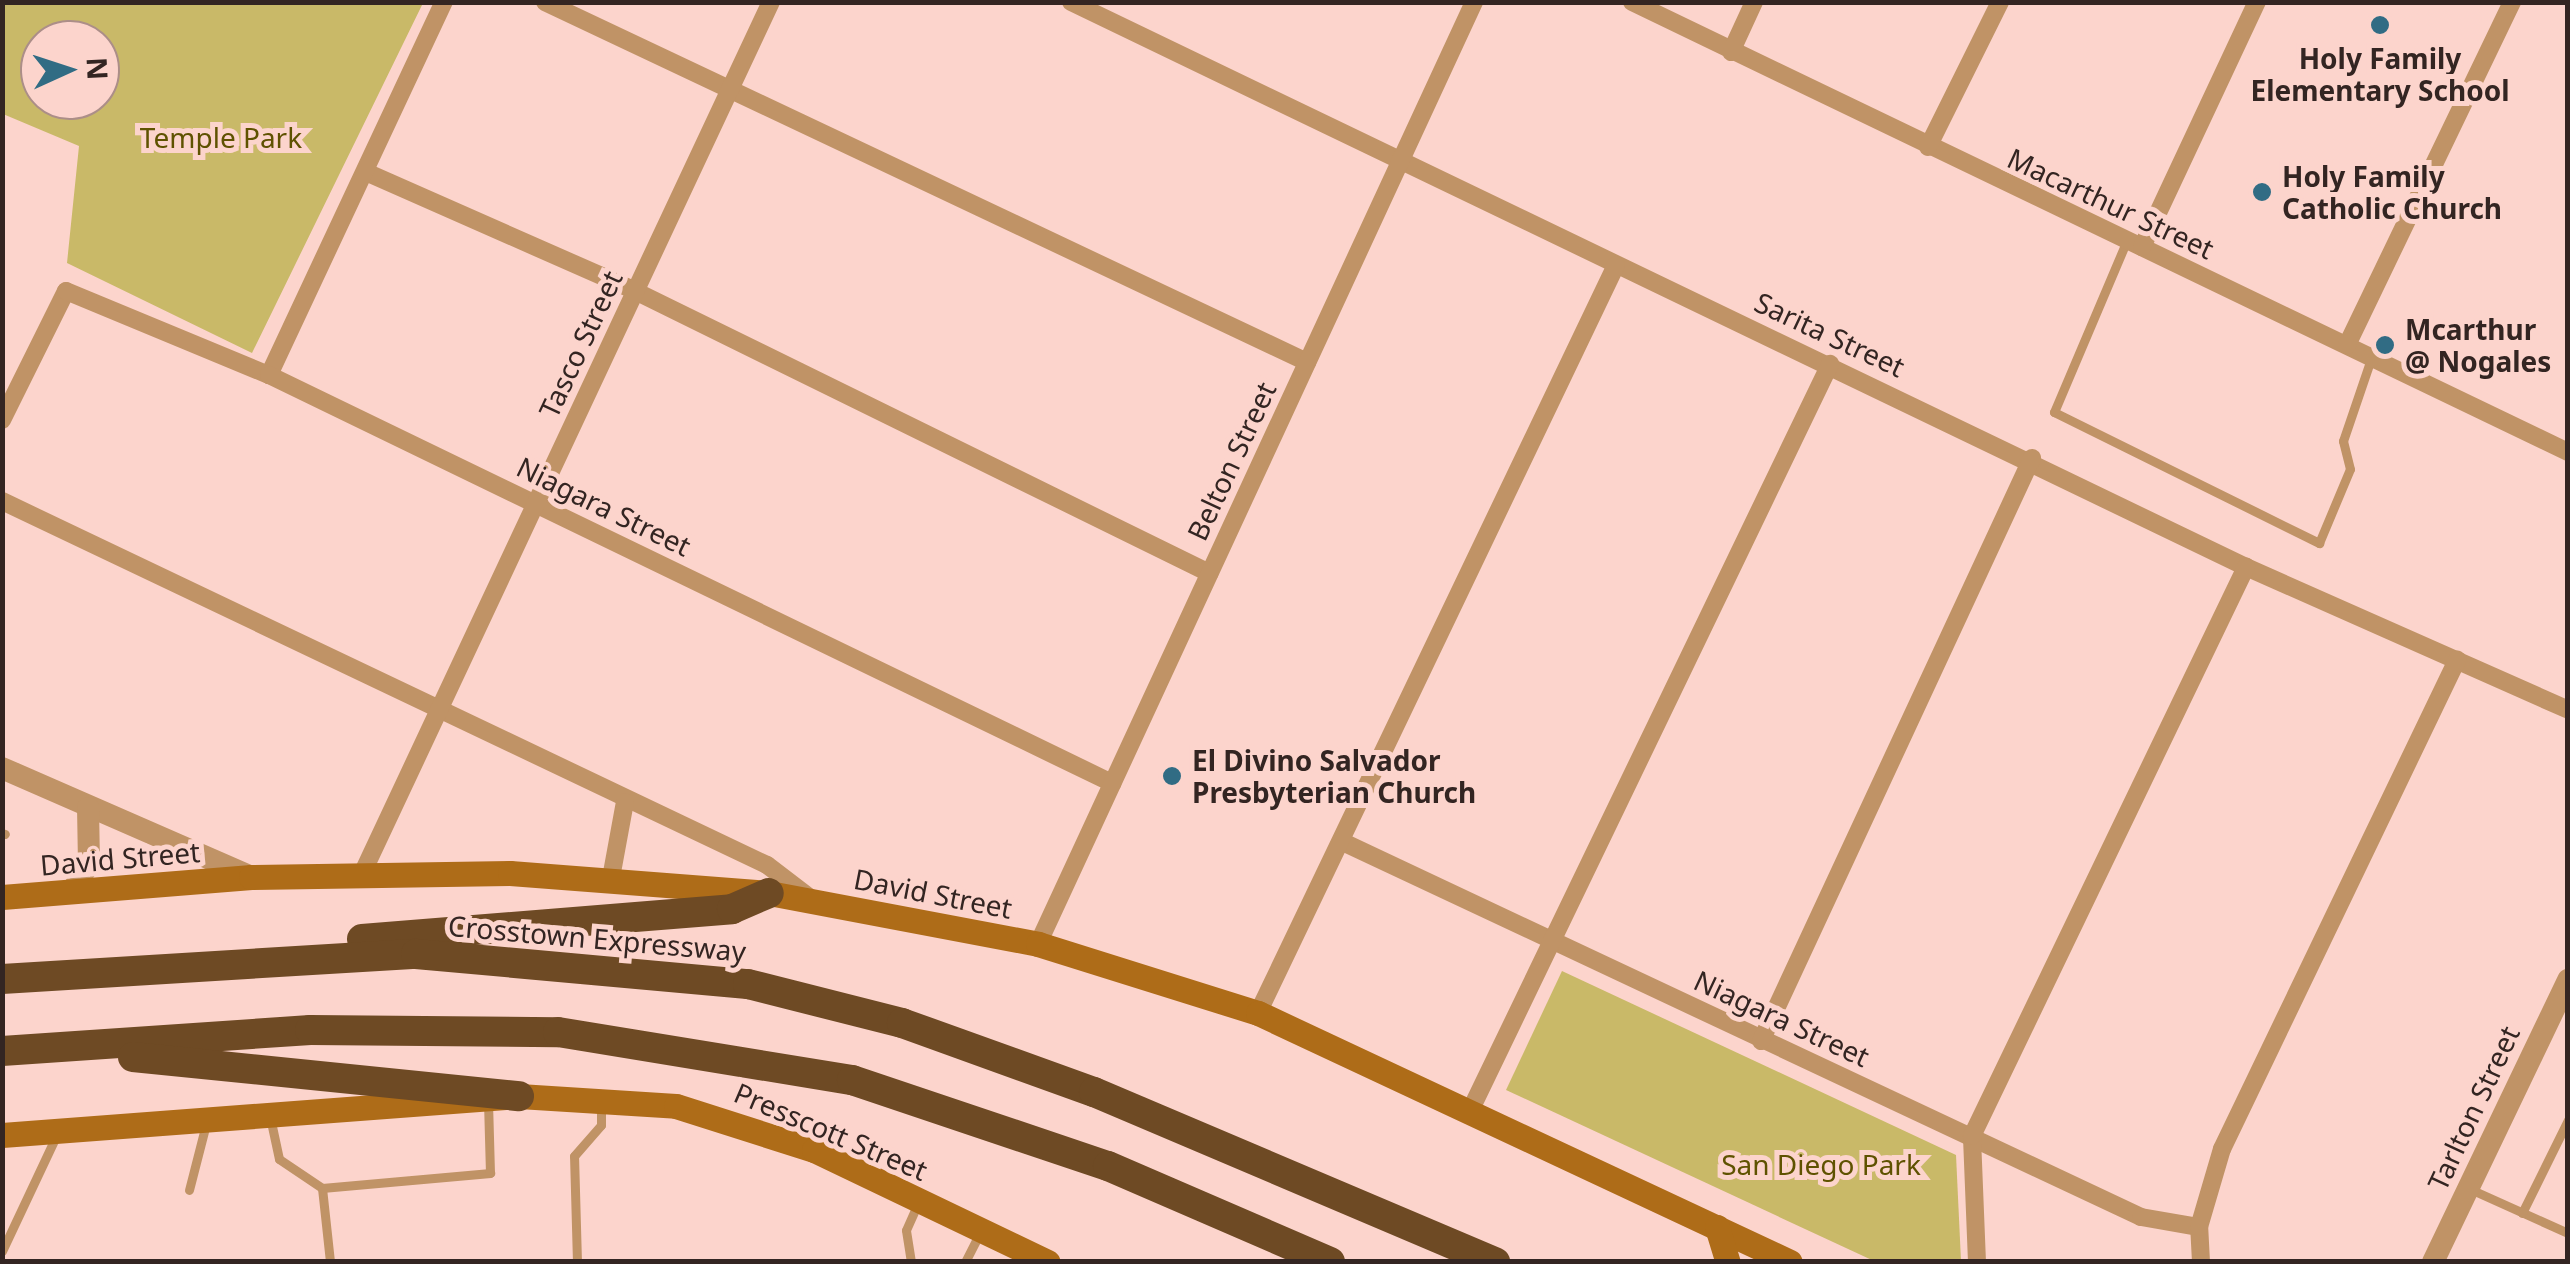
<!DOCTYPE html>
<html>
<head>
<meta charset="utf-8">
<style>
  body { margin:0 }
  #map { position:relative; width:2570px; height:1264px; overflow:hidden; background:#fcd4cc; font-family:"Noto Sans",sans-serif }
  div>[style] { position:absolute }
  .green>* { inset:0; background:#c9b968 }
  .service>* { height:9px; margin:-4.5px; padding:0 4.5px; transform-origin:4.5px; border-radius:4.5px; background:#c09366 }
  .minor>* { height:18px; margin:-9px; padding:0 9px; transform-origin:9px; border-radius:9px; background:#c09366 }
  .tertiary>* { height:22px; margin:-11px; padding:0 11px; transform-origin:11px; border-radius:11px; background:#c09366 }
  .secondary>* { height:25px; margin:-12.5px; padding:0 12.5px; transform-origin:12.5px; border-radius:12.5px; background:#ae6c18 }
  .motorway>* { height:30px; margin:-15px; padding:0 15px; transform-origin:15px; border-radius:15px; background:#6e4a24 }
  .dots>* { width:28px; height:28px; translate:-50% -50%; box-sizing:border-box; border:5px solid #fcd4cc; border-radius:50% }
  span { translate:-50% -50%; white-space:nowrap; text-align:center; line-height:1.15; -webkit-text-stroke:10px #fcd4cc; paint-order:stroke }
  .poi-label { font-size:28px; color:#332522; font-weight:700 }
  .left { translate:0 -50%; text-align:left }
  .park-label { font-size:28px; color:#5f5200 }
  .street-label { font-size:28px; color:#332522 }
  .frame { position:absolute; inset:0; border:5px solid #332522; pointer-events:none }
  .north { position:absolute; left:20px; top:20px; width:100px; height:100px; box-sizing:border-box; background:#fcd4cc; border:2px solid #ac8e88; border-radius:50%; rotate:87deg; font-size:28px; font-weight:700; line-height:40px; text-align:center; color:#332522 }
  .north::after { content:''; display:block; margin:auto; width:35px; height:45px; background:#316c84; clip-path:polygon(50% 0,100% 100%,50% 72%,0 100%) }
</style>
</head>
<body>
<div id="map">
  <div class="green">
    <i style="clip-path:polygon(evenodd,2px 3px,423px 3px,252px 353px,67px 263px,79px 146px,3px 114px,2px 3px,40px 40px,100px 40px,100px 100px,40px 100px,40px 40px)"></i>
    <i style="clip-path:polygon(1562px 971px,1956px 1155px,1961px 1261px,1874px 1261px,1506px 1090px)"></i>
  </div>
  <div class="service">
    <i style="left:2127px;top:240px;width:187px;rotate:113deg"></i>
    <i style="left:2054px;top:412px;width:296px;rotate:26.3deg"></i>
    <i style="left:2319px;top:543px;width:80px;rotate:-67.3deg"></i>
    <i style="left:2350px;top:469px;width:29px;rotate:-104deg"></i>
    <i style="left:2343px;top:441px;width:90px;rotate:-71.2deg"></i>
    <i style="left:2px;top:833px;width:3px;rotate:18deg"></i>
    <i style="left:270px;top:1117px;width:43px;rotate:77.9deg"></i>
    <i style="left:279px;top:1159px;width:52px;rotate:34deg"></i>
    <i style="left:322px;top:1188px;width:74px;rotate:83.8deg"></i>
    <i style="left:322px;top:1188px;width:169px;rotate:-5.1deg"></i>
    <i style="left:490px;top:1173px;width:73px;rotate:-91.6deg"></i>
    <i style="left:2470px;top:1189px;width:107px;rotate:24.2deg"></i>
    <i style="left:189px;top:1190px;width:68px;rotate:-75.6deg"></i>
    <i style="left:2522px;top:1213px;width:104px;rotate:-63.7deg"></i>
    <i style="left:2px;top:1251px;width:129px;rotate:-64.8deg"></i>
    <i style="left:577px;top:1262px;width:106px;rotate:-91.6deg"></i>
    <i style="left:574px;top:1156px;width:41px;rotate:-48.9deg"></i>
    <i style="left:601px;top:1125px;width:19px;rotate:-90deg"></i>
    <i style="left:911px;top:1262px;width:32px;rotate:-99deg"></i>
    <i style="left:906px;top:1230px;width:30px;rotate:-66deg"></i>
    <i style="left:965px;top:1262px;width:33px;rotate:-63deg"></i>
  </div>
  <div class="minor">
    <i style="left:545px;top:2px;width:843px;rotate:25.29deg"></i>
    <i style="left:1071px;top:2px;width:1304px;rotate:25.68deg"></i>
    <i style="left:2246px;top:567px;width:352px;rotate:23.9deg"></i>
    <i style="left:1632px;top:2px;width:1039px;rotate:25.68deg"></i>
    <i style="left:1731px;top:52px;width:55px;rotate:-65.3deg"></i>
    <i style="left:1928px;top:147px;width:162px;rotate:-63.6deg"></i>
    <i style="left:368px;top:173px;width:292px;rotate:23.8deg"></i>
    <i style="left:635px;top:291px;width:640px;rotate:26.16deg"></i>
    <i style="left:2142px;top:247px;width:271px;rotate:-64.9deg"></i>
    <i style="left:2347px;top:345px;width:381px;rotate:-64.3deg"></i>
    <i style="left:269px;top:375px;width:412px;rotate:-64.9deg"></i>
    <i style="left:2px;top:420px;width:144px;rotate:-63.6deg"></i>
    <i style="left:66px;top:291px;width:220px;rotate:22.5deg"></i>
    <i style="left:269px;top:375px;width:937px;rotate:25.83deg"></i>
    <i style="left:2px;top:501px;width:847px;rotate:25.45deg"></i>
    <i style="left:767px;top:865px;width:53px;rotate:37.3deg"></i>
    <i style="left:1347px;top:844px;width:877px;rotate:25.16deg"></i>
    <i style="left:2141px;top:1217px;width:59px;rotate:9.8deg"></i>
    <i style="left:363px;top:872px;width:961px;rotate:-64.88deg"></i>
    <i style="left:611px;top:878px;width:77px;rotate:-79.6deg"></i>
    <i style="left:1038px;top:944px;width:1038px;rotate:-65.16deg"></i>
    <i style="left:1258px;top:1013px;width:829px;rotate:-64.42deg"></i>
    <i style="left:1761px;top:1041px;width:643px;rotate:-65.07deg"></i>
    <i style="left:1472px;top:1107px;width:825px;rotate:-64.27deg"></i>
    <i style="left:1977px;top:1262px;width:126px;rotate:-92.3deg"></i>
    <i style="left:1972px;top:1136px;width:632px;rotate:-64.29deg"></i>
    <i style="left:2201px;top:1262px;width:35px;rotate:-93deg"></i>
    <i style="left:2199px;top:1227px;width:81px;rotate:-73.6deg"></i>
    <i style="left:2222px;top:1149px;width:543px;rotate:-64.33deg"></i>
  </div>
  <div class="tertiary">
    <i style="left:2px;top:768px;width:272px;rotate:23.6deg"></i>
    <i style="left:72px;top:891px;width:32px;rotate:-58deg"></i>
    <i style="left:89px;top:864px;width:56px;rotate:-91deg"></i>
    <i style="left:2433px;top:1262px;width:313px;rotate:-64.4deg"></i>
  </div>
  <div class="secondary">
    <i style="left:2px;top:897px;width:250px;rotate:-4.6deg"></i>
    <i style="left:251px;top:877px;width:259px;rotate:-0.9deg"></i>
    <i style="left:510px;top:873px;width:260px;rotate:4.4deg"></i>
    <i style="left:769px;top:893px;width:274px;rotate:10.7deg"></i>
    <i style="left:1038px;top:944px;width:231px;rotate:17.4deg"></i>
    <i style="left:1258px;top:1013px;width:587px;rotate:25.08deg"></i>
    <i style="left:2px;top:1135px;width:518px;rotate:-4.31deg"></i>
    <i style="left:519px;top:1096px;width:157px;rotate:3.6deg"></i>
    <i style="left:676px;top:1106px;width:145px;rotate:17.7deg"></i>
    <i style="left:814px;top:1150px;width:259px;rotate:25.6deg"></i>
    <i style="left:1717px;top:1227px;width:37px;rotate:73deg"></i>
  </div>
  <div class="motorway">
    <i style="left:362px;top:939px;width:371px;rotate:-4.6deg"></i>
    <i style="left:732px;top:909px;width:40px;rotate:-23.4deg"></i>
    <i style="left:2px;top:979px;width:415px;rotate:-3.5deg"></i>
    <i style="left:416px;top:954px;width:333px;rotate:5.2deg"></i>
    <i style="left:748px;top:984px;width:159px;rotate:14.2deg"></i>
    <i style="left:902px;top:1023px;width:204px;rotate:19.8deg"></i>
    <i style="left:1094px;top:1092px;width:436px;rotate:23deg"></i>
    <i style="left:2px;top:1051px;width:309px;rotate:-3.9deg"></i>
    <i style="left:310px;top:1030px;width:248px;rotate:0.5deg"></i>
    <i style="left:558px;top:1032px;width:298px;rotate:9.3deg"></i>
    <i style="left:852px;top:1080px;width:270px;rotate:18.6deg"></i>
    <i style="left:1108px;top:1166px;width:242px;rotate:23.4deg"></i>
    <i style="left:133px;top:1057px;width:388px;rotate:5.8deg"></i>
  </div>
  <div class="dots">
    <i style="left:2380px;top:25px;background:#316c84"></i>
    <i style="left:2262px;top:192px;background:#316c84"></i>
    <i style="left:2385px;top:345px;background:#316c84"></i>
    <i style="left:1172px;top:776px;background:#316c84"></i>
  </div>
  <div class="poi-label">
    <span style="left:2380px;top:74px">Holy Family<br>Elementary School</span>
    <span class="left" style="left:2282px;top:192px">Holy Family<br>Catholic Church</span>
    <span class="left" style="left:2405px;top:345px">Mcarthur<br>@ Nogales</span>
    <span class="left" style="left:1192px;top:776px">El Divino Salvador<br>Presbyterian Church</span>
  </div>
  <div class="park-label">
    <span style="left:221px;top:137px">Temple Park</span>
    <span style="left:1821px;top:1164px">San Diego Park</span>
  </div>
  <div class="street-label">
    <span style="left:2111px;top:203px;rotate:25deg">Macarthur Street</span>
    <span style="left:1830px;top:334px;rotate:25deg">Sarita Street</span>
    <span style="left:580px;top:344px;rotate:-65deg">Tasco Street</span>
    <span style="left:1231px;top:461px;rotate:-65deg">Belton Street</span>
    <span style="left:604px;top:506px;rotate:26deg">Niagara Street</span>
    <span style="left:120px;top:858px;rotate:-5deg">David Street</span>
    <span style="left:933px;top:893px;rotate:11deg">David Street</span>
    <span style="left:597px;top:938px;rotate:5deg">Crosstown Expressway</span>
    <span style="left:1782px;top:1018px;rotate:25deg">Niagara Street</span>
    <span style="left:2473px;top:1108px;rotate:-65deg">Tarlton Street</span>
    <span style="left:831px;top:1131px;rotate:23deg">Presscott Street</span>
  </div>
  <div class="frame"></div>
  <div class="north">N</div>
</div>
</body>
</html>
